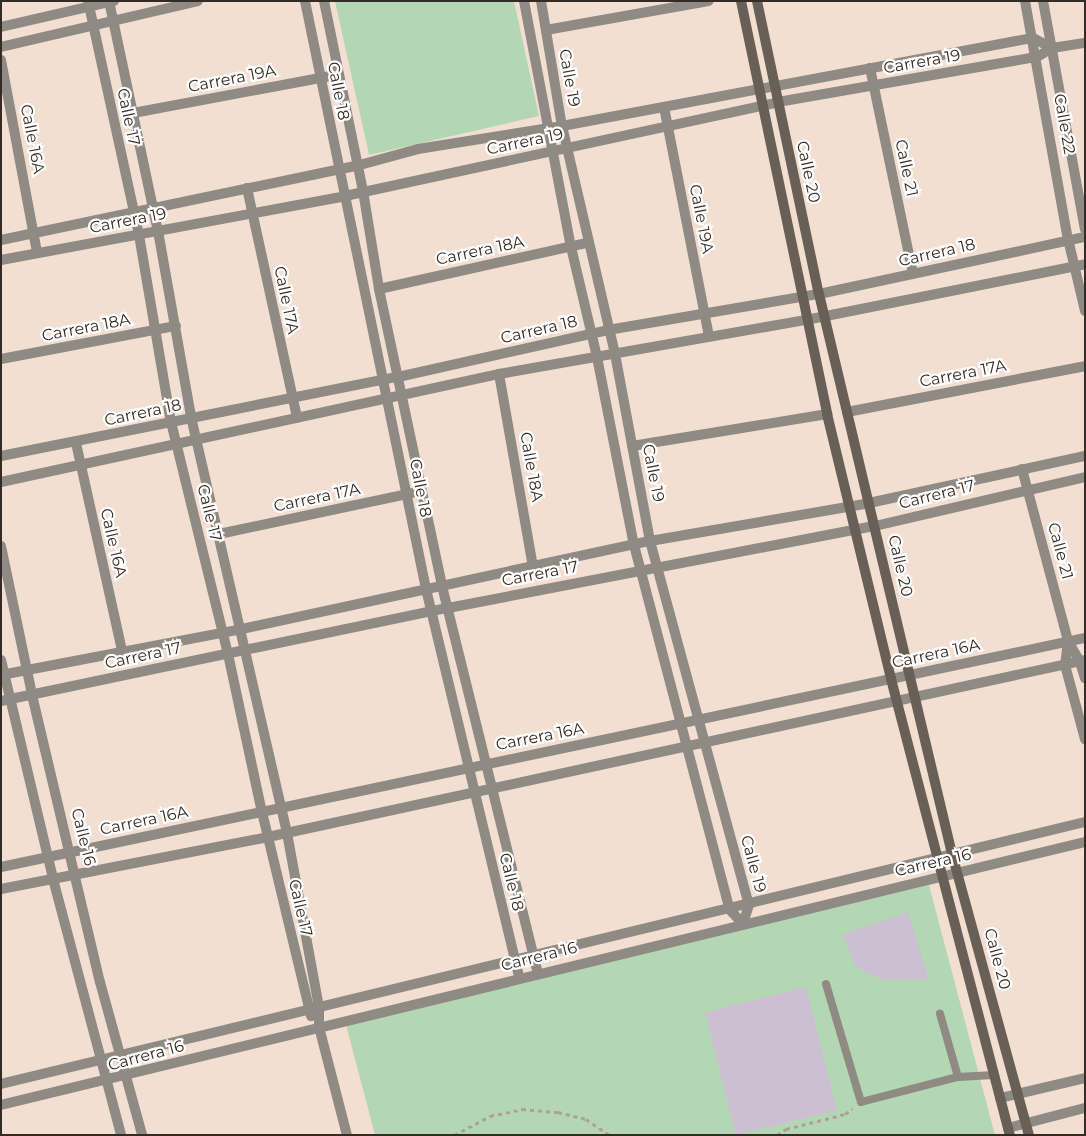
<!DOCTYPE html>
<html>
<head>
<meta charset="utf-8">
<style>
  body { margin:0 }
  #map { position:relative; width:1086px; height:1136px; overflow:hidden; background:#f3dfd2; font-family:Montserrat,sans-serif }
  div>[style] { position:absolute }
  .green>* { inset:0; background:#b4d7b3 }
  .building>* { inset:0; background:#ccbfd1; transform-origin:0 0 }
  .path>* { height:2.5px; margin-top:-1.25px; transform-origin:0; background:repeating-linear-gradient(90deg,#afa095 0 4px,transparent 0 8px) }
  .lane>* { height:8px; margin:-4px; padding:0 4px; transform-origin:4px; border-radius:4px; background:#8f8a83 }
  .street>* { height:10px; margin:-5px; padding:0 5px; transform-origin:5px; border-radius:5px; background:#8f8a83 }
  .secondary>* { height:10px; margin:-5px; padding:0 5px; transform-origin:5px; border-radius:5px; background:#686056 }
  span { translate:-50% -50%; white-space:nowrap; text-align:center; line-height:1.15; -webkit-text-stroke:4.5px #fff; paint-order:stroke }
  .street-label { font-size:16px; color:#332b26 }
  .frame { position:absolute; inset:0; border:2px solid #332b26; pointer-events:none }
</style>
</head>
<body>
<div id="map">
  <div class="green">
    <i style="clip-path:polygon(335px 1px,514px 1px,539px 116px,369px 155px)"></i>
    <i style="clip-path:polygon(929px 885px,995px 1135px,375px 1135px,346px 1025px)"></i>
  </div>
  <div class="building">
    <i style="clip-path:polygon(908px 912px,929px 980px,886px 980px,867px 974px,854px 964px,843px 934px)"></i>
    <i style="left:806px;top:987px;width:127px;height:104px;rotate:76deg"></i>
  </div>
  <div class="path">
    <i style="left:454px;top:1135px;width:41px;rotate:-27.8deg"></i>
    <i style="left:490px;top:1116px;width:33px;rotate:-12deg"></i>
    <i style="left:522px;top:1109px;width:36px;rotate:5deg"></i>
    <i style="left:558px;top:1112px;width:29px;rotate:14deg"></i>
    <i style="left:586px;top:1119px;width:29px;rotate:34deg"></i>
    <i style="left:777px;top:1135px;width:11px;rotate:-34deg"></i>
    <i style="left:786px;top:1129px;width:61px;rotate:-14.3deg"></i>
    <i style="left:845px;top:1114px;width:9px;rotate:-36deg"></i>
  </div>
  <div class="lane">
    <i style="left:826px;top:984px;width:123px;rotate:73.5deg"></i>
    <i style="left:861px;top:1102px;width:100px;rotate:-14.5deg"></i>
    <i style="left:958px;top:1077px;width:66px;rotate:-105.9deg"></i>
    <i style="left:958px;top:1077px;width:36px;rotate:-3deg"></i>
  </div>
  <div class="street">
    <i style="left:88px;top:1px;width:239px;rotate:77.7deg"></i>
    <i style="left:139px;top:235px;width:190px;rotate:80.3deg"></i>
    <i style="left:171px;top:422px;width:239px;rotate:76.2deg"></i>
    <i style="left:228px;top:654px;width:162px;rotate:77.9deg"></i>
    <i style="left:262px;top:812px;width:210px;rotate:76.5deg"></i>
    <i style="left:109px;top:1px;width:235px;rotate:78deg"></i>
    <i style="left:158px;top:231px;width:189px;rotate:79.9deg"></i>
    <i style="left:191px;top:417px;width:427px;rotate:77deg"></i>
    <i style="left:287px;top:833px;width:178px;rotate:79.6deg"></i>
    <i style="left:319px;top:1008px;width:19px;rotate:90deg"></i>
    <i style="left:319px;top:1027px;width:112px;rotate:75.5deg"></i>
    <i style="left:305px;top:1px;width:600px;rotate:78.37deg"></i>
    <i style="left:426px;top:589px;width:399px;rotate:76.5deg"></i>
    <i style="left:324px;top:1px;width:194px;rotate:78.4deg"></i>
    <i style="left:363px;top:191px;width:99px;rotate:80.7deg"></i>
    <i style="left:379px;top:289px;width:304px;rotate:78deg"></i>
    <i style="left:442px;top:586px;width:399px;rotate:76.1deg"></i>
    <i style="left:524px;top:1px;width:250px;rotate:79.2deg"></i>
    <i style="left:571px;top:247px;width:113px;rotate:76.7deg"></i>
    <i style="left:597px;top:357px;width:192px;rotate:78.9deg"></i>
    <i style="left:634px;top:545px;width:377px;rotate:75.3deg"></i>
    <i style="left:730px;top:910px;width:19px;rotate:47deg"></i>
    <i style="left:541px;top:1px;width:127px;rotate:80.5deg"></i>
    <i style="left:562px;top:126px;width:234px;rotate:76.9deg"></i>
    <i style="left:615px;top:354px;width:190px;rotate:79.4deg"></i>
    <i style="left:650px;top:541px;width:377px;rotate:74.8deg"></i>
    <i style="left:749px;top:905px;width:20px;rotate:108deg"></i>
    <i style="left:1025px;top:1px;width:242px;rotate:79.8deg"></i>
    <i style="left:1068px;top:239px;width:74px;rotate:76.7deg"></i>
    <i style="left:1043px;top:1px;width:232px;rotate:79.6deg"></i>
    <i style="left:1px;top:27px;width:116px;rotate:-13deg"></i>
    <i style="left:546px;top:30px;width:165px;rotate:-10.1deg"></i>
    <i style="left:1px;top:47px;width:202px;rotate:-13.1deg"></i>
    <i style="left:1px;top:60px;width:196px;rotate:79.4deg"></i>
    <i style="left:870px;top:68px;width:210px;rotate:78.2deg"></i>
    <i style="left:664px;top:107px;width:234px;rotate:78.9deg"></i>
    <i style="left:133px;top:113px;width:208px;rotate:-10.6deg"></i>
    <i style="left:247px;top:188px;width:235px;rotate:77.7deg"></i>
    <i style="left:1px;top:240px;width:363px;rotate:-11.8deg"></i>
    <i style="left:356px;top:166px;width:64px;rotate:-15.3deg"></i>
    <i style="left:418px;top:149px;width:146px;rotate:-9.1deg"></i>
    <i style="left:562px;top:126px;width:479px;rotate:-10.6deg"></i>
    <i style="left:1033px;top:38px;width:21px;rotate:28deg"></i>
    <i style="left:1px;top:260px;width:350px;rotate:-10.5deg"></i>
    <i style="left:345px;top:196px;width:443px;rotate:-12.2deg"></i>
    <i style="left:778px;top:102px;width:263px;rotate:-9.9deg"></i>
    <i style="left:1037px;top:57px;width:17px;rotate:-31deg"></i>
    <i style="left:1052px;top:48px;width:33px;rotate:-9deg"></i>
    <i style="left:379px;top:289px;width:213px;rotate:-12.5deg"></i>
    <i style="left:1px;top:359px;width:178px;rotate:-10.7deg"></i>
    <i style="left:499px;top:374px;width:195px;rotate:80deg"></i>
    <i style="left:847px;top:412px;width:242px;rotate:-10.9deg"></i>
    <i style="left:76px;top:443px;width:212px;rotate:77.5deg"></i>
    <i style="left:632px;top:446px;width:198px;rotate:-9.3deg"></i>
    <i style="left:1px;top:456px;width:405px;rotate:-11.3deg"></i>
    <i style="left:398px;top:377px;width:215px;rotate:-12.6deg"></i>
    <i style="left:608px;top:330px;width:214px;rotate:-9.7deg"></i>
    <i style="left:819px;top:294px;width:272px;rotate:-12.1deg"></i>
    <i style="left:1022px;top:469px;width:178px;rotate:75deg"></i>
    <i style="left:1068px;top:641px;width:24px;rotate:60deg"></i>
    <i style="left:1080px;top:662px;width:17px;rotate:73deg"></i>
    <i style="left:1px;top:482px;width:510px;rotate:-12.24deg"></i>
    <i style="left:499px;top:374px;width:312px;rotate:-10deg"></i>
    <i style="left:806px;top:320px;width:285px;rotate:-11.3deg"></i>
    <i style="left:219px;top:534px;width:197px;rotate:-12deg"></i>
    <i style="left:1px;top:546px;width:152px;rotate:78.2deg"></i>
    <i style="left:32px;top:695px;width:295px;rotate:76.7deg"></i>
    <i style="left:100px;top:982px;width:159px;rotate:74.6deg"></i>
    <i style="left:1068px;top:641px;width:24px;rotate:97deg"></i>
    <i style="left:1065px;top:665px;width:77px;rotate:74.9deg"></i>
    <i style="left:1px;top:660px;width:225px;rotate:76.6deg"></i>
    <i style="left:53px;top:879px;width:265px;rotate:75.1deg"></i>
    <i style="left:1px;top:675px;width:245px;rotate:-10.8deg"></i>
    <i style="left:242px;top:629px;width:417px;rotate:-12.2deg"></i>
    <i style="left:650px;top:541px;width:222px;rotate:-9.8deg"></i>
    <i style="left:869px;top:503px;width:221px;rotate:-12.3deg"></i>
    <i style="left:1px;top:701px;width:457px;rotate:-11.8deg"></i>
    <i style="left:448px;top:608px;width:435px;rotate:-10.9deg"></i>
    <i style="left:875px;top:526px;width:216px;rotate:-13.1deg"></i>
    <i style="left:1px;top:867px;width:1108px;rotate:-11.93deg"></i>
    <i style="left:1px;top:889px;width:272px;rotate:-11deg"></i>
    <i style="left:268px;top:837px;width:836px;rotate:-12.22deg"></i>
    <i style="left:1px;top:1084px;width:1115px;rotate:-13.59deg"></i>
    <i style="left:1000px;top:1098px;width:87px;rotate:-13.2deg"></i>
    <i style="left:1px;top:1105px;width:1115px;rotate:-13.64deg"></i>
    <i style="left:1008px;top:1128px;width:80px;rotate:-14.6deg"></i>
  </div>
  <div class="secondary">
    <i style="left:741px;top:1px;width:422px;rotate:78.2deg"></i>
    <i style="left:827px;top:414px;width:273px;rotate:76.4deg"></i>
    <i style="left:891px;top:679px;width:471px;rotate:75.4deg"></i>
    <i style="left:757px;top:1px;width:299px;rotate:78.1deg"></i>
    <i style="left:819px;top:294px;width:576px;rotate:76.64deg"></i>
    <i style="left:952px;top:854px;width:291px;rotate:74.7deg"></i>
  </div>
  <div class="street-label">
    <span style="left:922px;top:62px;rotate:-10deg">Carrera 19</span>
    <span style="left:569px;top:78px;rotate:80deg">Calle 19</span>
    <span style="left:232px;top:79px;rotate:-11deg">Carrera 19A</span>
    <span style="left:338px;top:91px;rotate:79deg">Calle 18</span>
    <span style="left:128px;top:117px;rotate:78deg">Calle 17</span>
    <span style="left:1064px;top:124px;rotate:80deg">Calle 22</span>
    <span style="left:32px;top:139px;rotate:79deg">Calle 16A</span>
    <span style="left:525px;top:142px;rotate:-12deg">Carrera 19</span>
    <span style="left:906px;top:168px;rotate:78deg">Calle 21</span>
    <span style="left:808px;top:172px;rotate:78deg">Calle 20</span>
    <span style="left:701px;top:219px;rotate:79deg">Calle 19A</span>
    <span style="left:128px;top:221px;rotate:-11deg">Carrera 19</span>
    <span style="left:480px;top:251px;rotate:-12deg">Carrera 18A</span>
    <span style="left:937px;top:253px;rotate:-13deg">Carrera 18</span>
    <span style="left:286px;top:300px;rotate:78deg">Calle 17A</span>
    <span style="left:86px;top:328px;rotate:-11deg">Carrera 18A</span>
    <span style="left:539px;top:330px;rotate:-13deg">Carrera 18</span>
    <span style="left:963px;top:374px;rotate:-11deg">Carrera 17A</span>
    <span style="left:143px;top:413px;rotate:-12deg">Carrera 18</span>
    <span style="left:531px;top:467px;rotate:80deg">Calle 18A</span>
    <span style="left:653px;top:473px;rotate:79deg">Calle 19</span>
    <span style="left:420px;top:488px;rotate:79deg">Calle 18</span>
    <span style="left:937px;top:495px;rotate:-14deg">Carrera 17</span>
    <span style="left:317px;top:498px;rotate:-12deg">Carrera 17A</span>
    <span style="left:209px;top:513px;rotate:76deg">Calle 17</span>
    <span style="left:113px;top:543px;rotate:77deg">Calle 16A</span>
    <span style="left:1060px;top:551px;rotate:75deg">Calle 21</span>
    <span style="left:900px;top:566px;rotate:77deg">Calle 20</span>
    <span style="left:540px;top:574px;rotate:-11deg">Carrera 17</span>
    <span style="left:936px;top:654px;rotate:-12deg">Carrera 16A</span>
    <span style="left:143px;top:656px;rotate:-12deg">Carrera 17</span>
    <span style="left:540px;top:737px;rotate:-11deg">Carrera 16A</span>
    <span style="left:144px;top:821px;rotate:-12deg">Carrera 16A</span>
    <span style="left:83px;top:837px;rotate:76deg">Calle 16</span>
    <span style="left:933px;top:863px;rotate:-13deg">Carrera 16</span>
    <span style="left:753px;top:864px;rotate:75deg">Calle 19</span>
    <span style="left:511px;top:882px;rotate:76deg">Calle 18</span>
    <span style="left:300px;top:908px;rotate:77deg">Calle 17</span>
    <span style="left:539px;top:957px;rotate:-14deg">Carrera 16</span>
    <span style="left:997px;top:959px;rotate:75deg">Calle 20</span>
    <span style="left:146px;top:1056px;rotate:-15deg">Carrera 16</span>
  </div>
  <div class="frame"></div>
</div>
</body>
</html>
